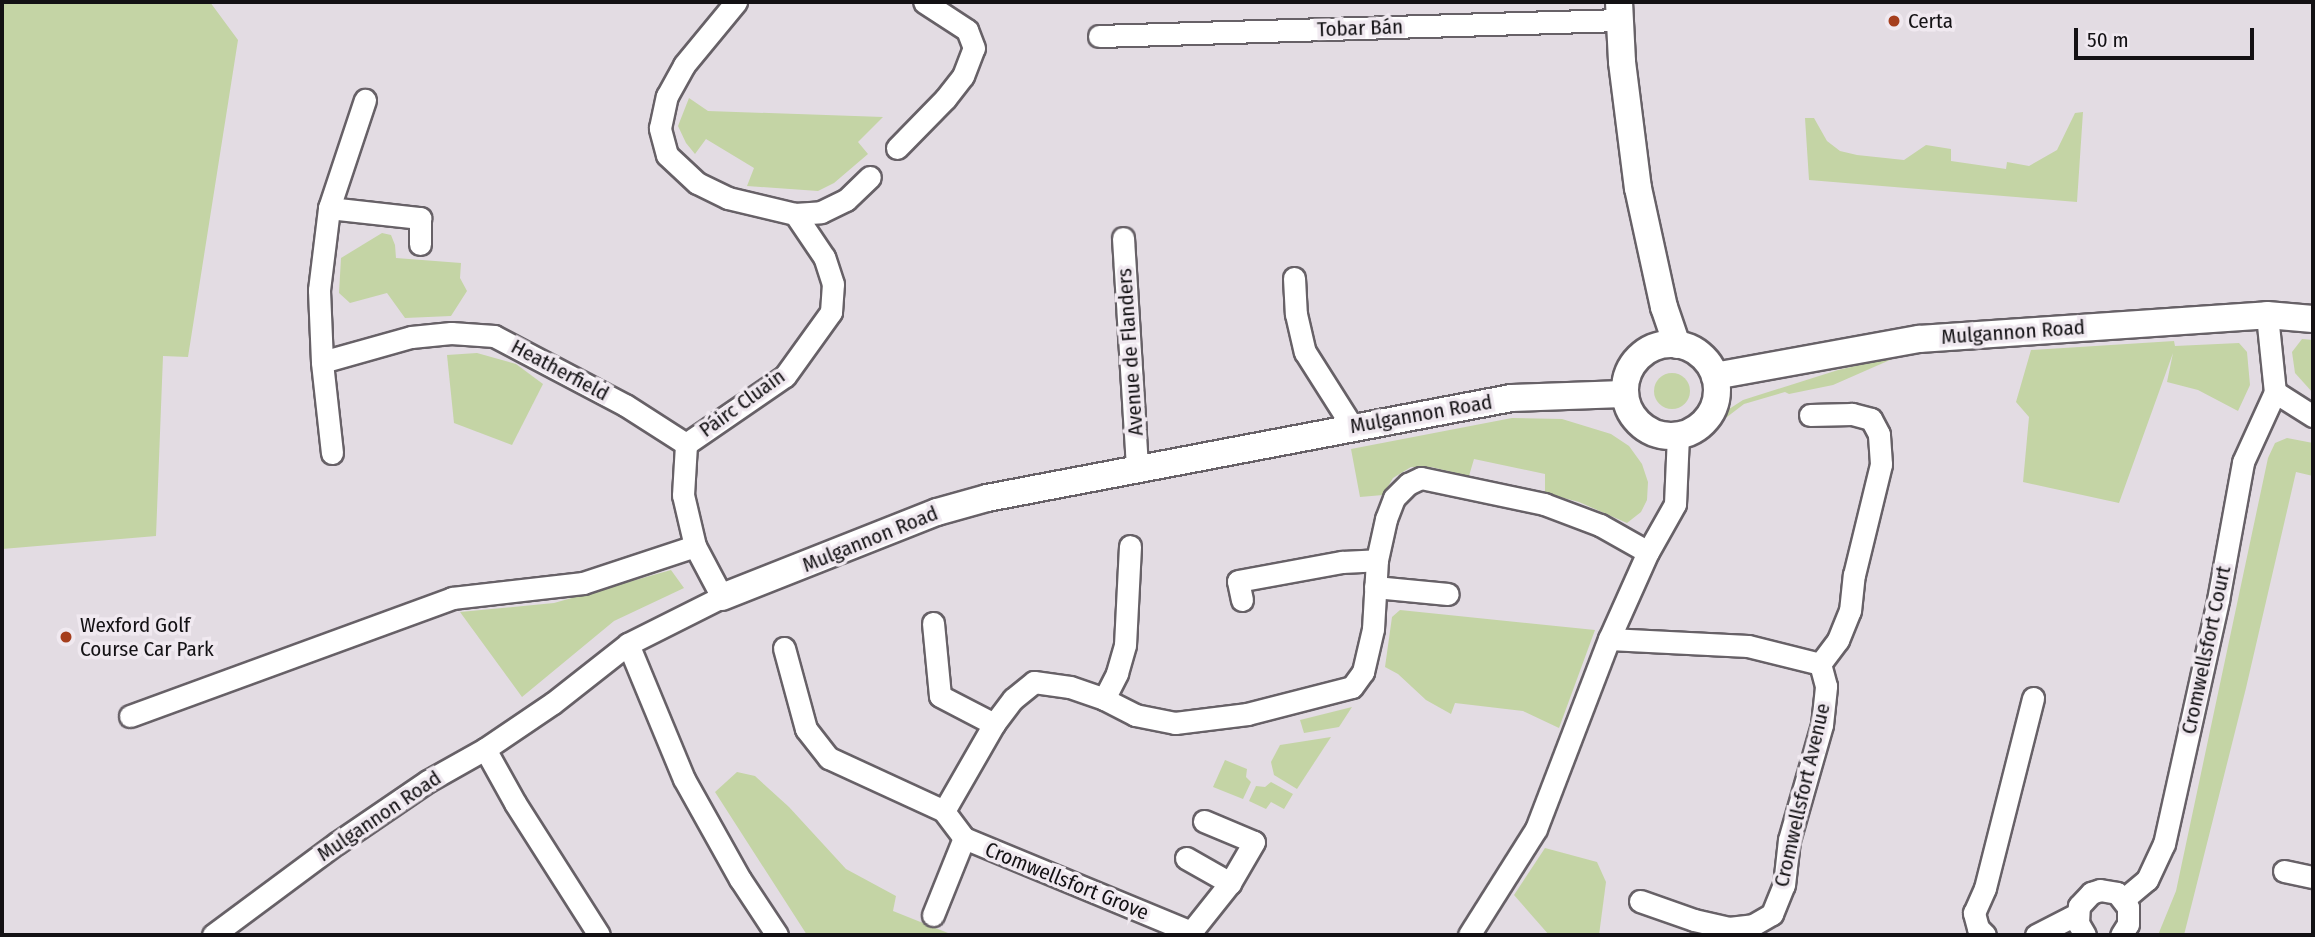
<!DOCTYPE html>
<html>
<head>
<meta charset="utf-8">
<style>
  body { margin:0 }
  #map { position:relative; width:2315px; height:937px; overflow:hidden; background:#e3dce3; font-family:"Fira Sans Condensed",sans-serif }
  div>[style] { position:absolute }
  .green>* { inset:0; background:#c4d4a5 }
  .round { border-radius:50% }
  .roads { filter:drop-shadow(2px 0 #676167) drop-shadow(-2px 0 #676167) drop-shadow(0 2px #676167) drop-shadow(0 -2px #676167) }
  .minor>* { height:21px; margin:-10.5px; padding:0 10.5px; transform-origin:10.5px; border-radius:10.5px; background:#fff }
  .tertiary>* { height:26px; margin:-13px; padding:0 13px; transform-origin:13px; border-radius:13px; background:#fff }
  .tertiary>.ring { margin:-13px; padding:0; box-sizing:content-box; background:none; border:26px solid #fff; border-radius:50% }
  .dots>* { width:19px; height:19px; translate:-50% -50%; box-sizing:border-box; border:4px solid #f0e9f0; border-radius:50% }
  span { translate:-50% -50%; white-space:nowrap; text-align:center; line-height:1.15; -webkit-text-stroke:7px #f0e9f0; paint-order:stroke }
  .poi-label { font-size:21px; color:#131114 }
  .left { translate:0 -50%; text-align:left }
  .street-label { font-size:21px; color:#131114 }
  .frame { position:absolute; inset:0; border:4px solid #131114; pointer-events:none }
  .scale { position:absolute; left:2074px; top:28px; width:180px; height:32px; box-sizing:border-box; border:4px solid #131114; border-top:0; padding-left:9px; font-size:21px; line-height:24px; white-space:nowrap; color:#131114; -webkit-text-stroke:5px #f0e9f0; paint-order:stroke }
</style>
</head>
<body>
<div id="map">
  <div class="green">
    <i style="clip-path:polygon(2px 2px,210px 2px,238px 40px,188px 357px,163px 356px,156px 536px,2px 549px)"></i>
    <i style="clip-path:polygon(689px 98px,708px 111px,883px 117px,858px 142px,868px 154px,834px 183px,818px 191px,747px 186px,754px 168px,706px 139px,695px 154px,686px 143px,678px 126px)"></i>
    <i style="clip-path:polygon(2083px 112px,2077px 202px,1809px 180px,1805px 118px,1814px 118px,1827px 141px,1840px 151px,1857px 155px,1904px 160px,1926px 145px,1951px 149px,1951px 161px,2006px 169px,2007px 162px,2029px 166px,2057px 150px,2075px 113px)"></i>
    <i style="clip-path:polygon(382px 233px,391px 235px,395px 245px,396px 258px,461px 263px,460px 278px,467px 291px,451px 316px,405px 318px,387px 293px,350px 303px,339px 293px,341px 258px)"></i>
    <i style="clip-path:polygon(2302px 339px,2313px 340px,2313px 393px,2295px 373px,2292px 352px)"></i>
    <i style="clip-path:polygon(2174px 341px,2175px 346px,2239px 343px,2247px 352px,2250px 385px,2238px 411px,2198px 390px,2167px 382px,2173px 353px,2119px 503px,2023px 482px,2029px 417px,2016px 402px,2031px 350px)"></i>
    <i style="clip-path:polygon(477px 353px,516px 364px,543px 384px,512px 445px,454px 423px,447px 355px)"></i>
    <i style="clip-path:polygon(1899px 356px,1833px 385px,1789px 394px,1785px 392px,1744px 404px,1710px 430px,1726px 411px,1743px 400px,1838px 370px)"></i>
    <i class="round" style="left:1654px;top:373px;width:36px;height:36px"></i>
    <i style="clip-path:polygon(1512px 418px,1562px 419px,1611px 434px,1629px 446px,1642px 464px,1648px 482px,1647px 500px,1641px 512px,1627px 523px,1579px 502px,1545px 493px,1545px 474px,1474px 459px,1469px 476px,1431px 467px,1411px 467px,1393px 478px,1383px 495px,1360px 497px,1351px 449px)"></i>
    <i style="clip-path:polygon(2287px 438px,2313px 443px,2313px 476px,2296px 472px,2246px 688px,2184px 935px,2158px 935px,2176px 891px,2268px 458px,2275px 443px)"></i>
    <i style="clip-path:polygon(671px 570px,684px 588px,614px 621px,522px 697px,460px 612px,554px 603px)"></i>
    <i style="clip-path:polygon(1400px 610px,1595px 630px,1559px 728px,1523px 711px,1455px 703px,1451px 714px,1426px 700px,1398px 674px,1385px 667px,1392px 617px)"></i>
    <i style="clip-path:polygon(1352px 707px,1339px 727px,1304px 733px,1300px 720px)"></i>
    <i style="clip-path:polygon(1331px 737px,1297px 789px,1274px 775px,1271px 762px,1280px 745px)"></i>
    <i style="clip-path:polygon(1225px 760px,1247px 769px,1246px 777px,1251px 782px,1243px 799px,1213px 787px)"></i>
    <i style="clip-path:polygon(737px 772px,755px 776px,789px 807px,846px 869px,896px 896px,893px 911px,953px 935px,807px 935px,715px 792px)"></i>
    <i style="clip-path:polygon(1271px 782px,1293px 794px,1284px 809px,1271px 802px,1266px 809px,1249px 801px,1256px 786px,1265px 787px)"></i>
    <i style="clip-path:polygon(1545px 848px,1597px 862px,1606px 882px,1599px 935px,1549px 935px,1514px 895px)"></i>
  </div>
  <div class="roads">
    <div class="minor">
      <i style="left:1099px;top:36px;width:521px;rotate:-1.76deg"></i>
      <i style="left:897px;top:148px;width:69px;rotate:-45.6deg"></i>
      <i style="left:945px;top:99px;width:29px;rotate:-52deg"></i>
      <i style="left:963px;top:76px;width:30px;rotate:-69deg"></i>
      <i style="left:974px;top:48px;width:19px;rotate:-111deg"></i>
      <i style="left:967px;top:30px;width:51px;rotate:-146.9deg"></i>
      <i style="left:329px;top:208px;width:92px;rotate:6.3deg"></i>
      <i style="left:420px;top:218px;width:26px;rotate:90deg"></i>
      <i style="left:795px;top:214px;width:26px;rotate:-4deg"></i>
      <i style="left:821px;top:212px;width:28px;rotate:-26deg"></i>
      <i style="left:846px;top:200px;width:33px;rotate:-44deg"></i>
      <i style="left:1123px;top:238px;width:228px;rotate:86.5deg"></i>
      <i style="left:1294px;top:278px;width:36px;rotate:87deg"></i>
      <i style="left:1296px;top:314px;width:39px;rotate:77deg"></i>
      <i style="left:1305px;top:352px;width:88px;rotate:57.6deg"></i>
      <i style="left:2267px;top:315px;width:77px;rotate:84.1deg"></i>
      <i style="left:2275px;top:392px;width:45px;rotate:32.3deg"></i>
      <i style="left:686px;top:444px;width:120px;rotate:-34.5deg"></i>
      <i style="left:785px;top:376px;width:79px;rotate:-54.3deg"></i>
      <i style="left:831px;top:312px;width:28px;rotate:-86deg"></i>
      <i style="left:833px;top:284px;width:28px;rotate:-108deg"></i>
      <i style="left:824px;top:257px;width:52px;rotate:-124deg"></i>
      <i style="left:795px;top:214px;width:69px;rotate:-166.6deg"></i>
      <i style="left:728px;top:198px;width:34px;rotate:-154deg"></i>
      <i style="left:697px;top:183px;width:41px;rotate:-137deg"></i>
      <i style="left:667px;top:155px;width:28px;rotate:-105deg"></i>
      <i style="left:660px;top:128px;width:33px;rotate:-78deg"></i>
      <i style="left:667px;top:96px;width:35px;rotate:-61deg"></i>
      <i style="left:684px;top:65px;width:82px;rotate:-50.5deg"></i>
      <i style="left:332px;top:453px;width:92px;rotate:-96.3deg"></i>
      <i style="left:322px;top:362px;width:72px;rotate:-92.4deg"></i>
      <i style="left:319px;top:290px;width:83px;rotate:-83deg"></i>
      <i style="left:329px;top:208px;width:114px;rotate:-71.6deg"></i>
      <i style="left:1375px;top:587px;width:73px;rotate:5.5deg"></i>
      <i style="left:1242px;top:600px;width:19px;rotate:-102deg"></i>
      <i style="left:1238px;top:581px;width:106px;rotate:-10.4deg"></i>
      <i style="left:1342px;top:562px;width:35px;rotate:-3deg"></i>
      <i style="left:933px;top:623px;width:73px;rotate:84.5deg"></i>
      <i style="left:940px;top:696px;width:61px;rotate:27.4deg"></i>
      <i style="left:1609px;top:639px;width:139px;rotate:2.9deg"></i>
      <i style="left:1748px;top:646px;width:74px;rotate:14deg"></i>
      <i style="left:628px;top:644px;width:146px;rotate:67.5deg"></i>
      <i style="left:684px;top:779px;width:115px;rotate:60.8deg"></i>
      <i style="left:740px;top:879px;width:67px;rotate:56.5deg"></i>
      <i style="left:784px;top:648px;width:84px;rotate:74.8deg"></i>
      <i style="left:806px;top:729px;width:37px;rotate:52deg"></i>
      <i style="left:829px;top:758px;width:127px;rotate:24.7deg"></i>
      <i style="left:1104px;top:699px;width:29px;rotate:-63deg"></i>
      <i style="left:1117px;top:673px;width:29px;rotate:-74deg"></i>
      <i style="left:1125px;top:645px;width:99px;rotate:-87.1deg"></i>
      <i style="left:130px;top:716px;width:343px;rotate:-20.1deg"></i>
      <i style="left:452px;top:598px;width:132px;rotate:-6.5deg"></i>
      <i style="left:583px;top:583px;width:118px;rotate:-18.3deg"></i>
      <i style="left:485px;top:749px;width:62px;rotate:60.9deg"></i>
      <i style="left:515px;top:803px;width:156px;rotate:57.5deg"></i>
      <i style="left:1204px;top:821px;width:54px;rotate:22.8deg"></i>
      <i style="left:1254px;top:842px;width:48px;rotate:120.3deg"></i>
      <i style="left:1230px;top:883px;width:63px;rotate:128.5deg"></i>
      <i style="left:1191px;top:932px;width:246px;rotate:-157.5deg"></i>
      <i style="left:964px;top:838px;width:34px;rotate:-127deg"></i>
      <i style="left:944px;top:811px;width:100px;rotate:-60.1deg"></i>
      <i style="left:994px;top:724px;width:31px;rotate:-53deg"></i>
      <i style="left:1013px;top:699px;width:27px;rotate:-39deg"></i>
      <i style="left:1034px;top:682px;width:36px;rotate:8deg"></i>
      <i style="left:1070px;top:687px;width:36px;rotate:19deg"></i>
      <i style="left:1104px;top:699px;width:35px;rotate:27deg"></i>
      <i style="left:1135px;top:715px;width:41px;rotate:11.3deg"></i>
      <i style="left:1175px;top:723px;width:73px;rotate:-7.1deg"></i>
      <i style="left:1247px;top:714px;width:108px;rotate:-14.4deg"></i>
      <i style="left:1352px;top:687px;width:19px;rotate:-54deg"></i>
      <i style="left:1363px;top:672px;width:44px;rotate:-76.9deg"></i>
      <i style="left:1373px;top:629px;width:69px;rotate:-86.7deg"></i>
      <i style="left:1377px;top:560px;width:42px;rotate:-77.6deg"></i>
      <i style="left:1386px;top:519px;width:22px;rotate:-69deg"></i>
      <i style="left:1394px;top:498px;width:20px;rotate:-45deg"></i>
      <i style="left:1408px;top:484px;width:14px;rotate:-25deg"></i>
      <i style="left:1421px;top:478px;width:126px;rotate:11.9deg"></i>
      <i style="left:1544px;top:504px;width:60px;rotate:20.6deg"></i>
      <i style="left:1600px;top:525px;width:55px;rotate:29.4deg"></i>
      <i style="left:1186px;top:858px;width:51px;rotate:29.6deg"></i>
      <i style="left:2284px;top:871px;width:30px;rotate:12deg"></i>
      <i style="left:2124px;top:899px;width:30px;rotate:-40deg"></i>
      <i style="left:2147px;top:880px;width:40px;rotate:-65deg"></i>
      <i style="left:2164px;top:844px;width:250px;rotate:-77.5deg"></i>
      <i style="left:2218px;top:600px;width:140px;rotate:-79.7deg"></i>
      <i style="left:2243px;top:462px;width:77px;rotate:-65.4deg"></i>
      <i style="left:1640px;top:901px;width:57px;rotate:19.4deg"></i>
      <i style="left:1694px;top:920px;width:36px;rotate:13deg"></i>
      <i style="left:1729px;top:928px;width:24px;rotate:-7deg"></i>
      <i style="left:1753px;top:925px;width:22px;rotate:-30deg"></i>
      <i style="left:1772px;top:914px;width:31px;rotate:-68deg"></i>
      <i style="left:1784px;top:885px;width:45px;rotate:-83.7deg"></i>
      <i style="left:1789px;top:840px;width:120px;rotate:-74deg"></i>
      <i style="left:1822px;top:725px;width:39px;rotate:-84deg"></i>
      <i style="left:1826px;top:686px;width:23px;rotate:-105deg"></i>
      <i style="left:1820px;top:664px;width:30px;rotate:-53deg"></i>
      <i style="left:1838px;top:640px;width:31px;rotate:-68deg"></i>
      <i style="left:1850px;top:611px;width:36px;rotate:-84deg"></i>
      <i style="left:1854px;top:575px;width:114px;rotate:-76.3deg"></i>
      <i style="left:1881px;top:464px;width:30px;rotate:-94deg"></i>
      <i style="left:1879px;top:434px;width:17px;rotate:-118deg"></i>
      <i style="left:1871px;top:419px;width:20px;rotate:-165deg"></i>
      <i style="left:1852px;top:414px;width:42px;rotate:178.6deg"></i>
      <i style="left:933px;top:915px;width:83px;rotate:-68.1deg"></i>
      <i style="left:213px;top:935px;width:154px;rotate:-36.6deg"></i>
      <i style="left:337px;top:843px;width:110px;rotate:-34.3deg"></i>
      <i style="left:428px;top:781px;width:65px;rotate:-29.3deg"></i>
      <i style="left:485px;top:749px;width:82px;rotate:-34.1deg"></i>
      <i style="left:553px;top:703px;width:95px;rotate:-38.2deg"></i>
      <i style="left:628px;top:644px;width:105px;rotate:-26.6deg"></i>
      <i style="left:722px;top:597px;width:58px;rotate:-117.9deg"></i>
      <i style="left:695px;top:546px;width:52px;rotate:-103.2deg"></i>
      <i style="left:683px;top:495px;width:51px;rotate:-86.6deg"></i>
      <i style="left:686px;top:444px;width:72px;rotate:-147.4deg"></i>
      <i style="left:625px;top:405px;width:148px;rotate:-152.2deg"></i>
      <i style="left:494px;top:336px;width:43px;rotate:-176deg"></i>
      <i style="left:451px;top:333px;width:40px;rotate:174.3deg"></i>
      <i style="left:411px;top:337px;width:92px;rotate:164.3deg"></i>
      <i style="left:1469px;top:935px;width:125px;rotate:-57.7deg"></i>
      <i style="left:1536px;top:829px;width:204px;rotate:-69deg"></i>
      <i style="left:1609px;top:639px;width:95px;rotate:-65.9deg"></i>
      <i style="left:1648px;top:552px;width:55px;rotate:-60.6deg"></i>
      <i style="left:1675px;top:504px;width:68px;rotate:-87.5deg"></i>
      <i style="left:1985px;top:935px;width:10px;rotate:-135deg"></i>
      <i style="left:1978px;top:928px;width:16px;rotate:-105deg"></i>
      <i style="left:1974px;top:913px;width:27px;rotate:-66deg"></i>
      <i style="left:1985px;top:888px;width:196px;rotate:-75.8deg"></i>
      <i style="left:2036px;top:935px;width:46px;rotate:-27.1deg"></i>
      <i style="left:2085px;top:935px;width:14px;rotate:-120deg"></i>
      <i style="left:2078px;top:923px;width:17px;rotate:-87deg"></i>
      <i style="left:2079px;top:906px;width:18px;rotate:-47deg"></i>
      <i style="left:2091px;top:893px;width:9px;rotate:-18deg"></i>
      <i style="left:2100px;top:890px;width:17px;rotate:10deg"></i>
      <i style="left:2117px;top:893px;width:18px;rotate:52deg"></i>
      <i style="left:2128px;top:907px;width:17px;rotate:90deg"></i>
      <i style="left:2128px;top:924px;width:13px;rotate:122deg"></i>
    </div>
    <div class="tertiary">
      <i style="left:1619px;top:2px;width:60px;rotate:87.1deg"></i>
      <i style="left:1622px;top:62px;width:127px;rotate:82.8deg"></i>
      <i style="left:1638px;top:188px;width:122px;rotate:77.7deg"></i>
      <i style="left:1664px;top:307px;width:40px;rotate:71.1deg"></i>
      <i class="ring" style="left:1625px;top:344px;width:66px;height:66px"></i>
      <i style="left:1715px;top:376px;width:207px;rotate:-10.3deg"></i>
      <i style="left:1919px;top:339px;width:349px;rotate:-3.9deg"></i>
      <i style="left:2267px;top:315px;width:46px;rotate:5deg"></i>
      <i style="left:722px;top:597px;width:231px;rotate:-21.6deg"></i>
      <i style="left:937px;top:512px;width:52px;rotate:-15.6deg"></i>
      <i style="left:987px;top:498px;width:533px;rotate:-10.8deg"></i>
      <i style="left:1511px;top:398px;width:113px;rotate:-2deg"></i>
    </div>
  </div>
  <div class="dots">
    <i style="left:1894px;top:21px;background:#a53e1d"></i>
    <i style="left:66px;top:637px;background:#a53e1d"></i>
  </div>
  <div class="poi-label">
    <span class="left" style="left:1908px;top:21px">Certa</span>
    <span class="left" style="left:80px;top:637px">Wexford Golf<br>Course Car Park</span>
  </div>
  <div class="street-label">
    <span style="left:1360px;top:28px;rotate:-2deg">Tobar Bán</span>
    <span style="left:2013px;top:332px;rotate:-4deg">Mulgannon Road</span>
    <span style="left:1130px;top:352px;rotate:-94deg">Avenue de Flanders</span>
    <span style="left:560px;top:370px;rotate:28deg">Heatherfield</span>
    <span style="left:742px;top:403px;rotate:-36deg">Páirc Cluain</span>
    <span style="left:1421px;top:414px;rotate:-10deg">Mulgannon Road</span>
    <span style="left:870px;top:539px;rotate:-22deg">Mulgannon Road</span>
    <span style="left:2206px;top:650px;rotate:-78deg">Cromwellsfort Court</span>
    <span style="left:1802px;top:795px;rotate:-77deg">Cromwellsfort Avenue</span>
    <span style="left:379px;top:816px;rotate:-34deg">Mulgannon Road</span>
    <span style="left:1067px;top:881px;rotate:22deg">Cromwellsfort Grove</span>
  </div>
  <div class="frame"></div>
  <div class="scale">50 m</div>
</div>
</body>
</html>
